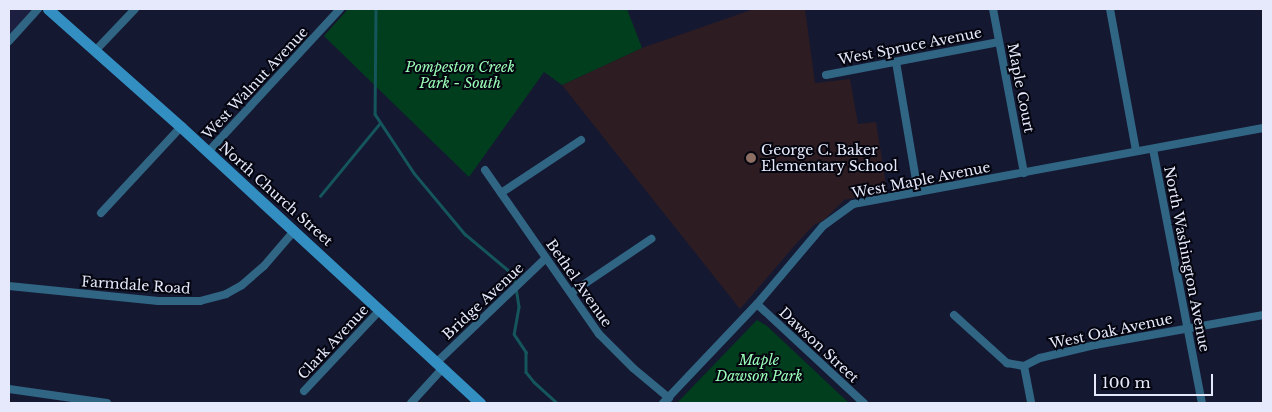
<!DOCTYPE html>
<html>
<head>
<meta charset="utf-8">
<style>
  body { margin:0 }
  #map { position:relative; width:1272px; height:412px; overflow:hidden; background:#151831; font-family:"Libre Baskerville",serif }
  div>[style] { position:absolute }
  .built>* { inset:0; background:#1c1f3f }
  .education>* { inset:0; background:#2e1c23 }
  .green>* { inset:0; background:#003e1d }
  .stream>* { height:2.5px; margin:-1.25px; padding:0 1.25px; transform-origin:1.25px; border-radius:1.25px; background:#14565c }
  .street>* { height:8px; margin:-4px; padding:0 4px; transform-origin:4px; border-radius:4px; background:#306584 }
  .secondary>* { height:11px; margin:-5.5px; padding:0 5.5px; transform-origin:5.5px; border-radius:5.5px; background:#338fc1 }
  .dots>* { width:14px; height:14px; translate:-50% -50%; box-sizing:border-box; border:2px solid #04050f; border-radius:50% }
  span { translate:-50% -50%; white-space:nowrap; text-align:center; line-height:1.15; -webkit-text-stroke:4px #04050f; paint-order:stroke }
  .street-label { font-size:14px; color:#e5e9fb }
  .park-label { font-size:14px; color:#99feb8; font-style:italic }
  .poi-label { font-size:14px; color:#e5e9fb }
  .left { translate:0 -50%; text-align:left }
  .frame { position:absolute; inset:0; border:10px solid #e5e9fb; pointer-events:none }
  .scale { position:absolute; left:1094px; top:374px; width:119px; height:22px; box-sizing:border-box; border:2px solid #e5e9fb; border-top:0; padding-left:6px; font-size:15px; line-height:18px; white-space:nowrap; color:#e5e9fb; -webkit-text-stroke:4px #04050f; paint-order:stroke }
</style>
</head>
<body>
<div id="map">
  <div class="built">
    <i style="clip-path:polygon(9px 9px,37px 9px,9px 35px)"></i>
  </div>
  <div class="education">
    <i style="clip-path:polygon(754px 9px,805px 9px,815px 83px,850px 79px,858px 124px,876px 122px,887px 191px,844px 200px,824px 220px,814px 225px,796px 244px,740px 309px,562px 85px,642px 48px)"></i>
  </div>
  <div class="green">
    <i style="clip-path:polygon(348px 9px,627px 9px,642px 48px,562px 85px,544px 72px,469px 177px,324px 36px)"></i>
    <i style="clip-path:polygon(757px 320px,767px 326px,849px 403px,677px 403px)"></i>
  </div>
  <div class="stream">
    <i style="left:376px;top:9px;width:105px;rotate:90.5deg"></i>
    <i style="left:375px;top:114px;width:71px;rotate:56.5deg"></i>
    <i style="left:414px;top:173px;width:80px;rotate:50.1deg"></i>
    <i style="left:465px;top:234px;width:64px;rotate:39.9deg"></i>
    <i style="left:514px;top:275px;width:32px;rotate:81deg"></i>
    <i style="left:519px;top:307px;width:27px;rotate:100deg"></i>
    <i style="left:514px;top:334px;width:22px;rotate:56deg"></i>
    <i style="left:526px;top:352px;width:20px;rotate:90deg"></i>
    <i style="left:526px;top:372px;width:13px;rotate:51deg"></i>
    <i style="left:534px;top:382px;width:31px;rotate:42deg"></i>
    <i style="left:320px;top:196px;width:94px;rotate:-50.6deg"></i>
  </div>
  <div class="street">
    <i style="left:993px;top:9px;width:167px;rotate:79.3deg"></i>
    <i style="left:1110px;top:9px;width:144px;rotate:79.6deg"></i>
    <i style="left:9px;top:41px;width:43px;rotate:-47.8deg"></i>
    <i style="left:95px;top:51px;width:58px;rotate:-46.4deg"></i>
    <i style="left:896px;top:62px;width:132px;rotate:80.4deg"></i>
    <i style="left:826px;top:75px;width:176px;rotate:-10.8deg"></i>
    <i style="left:1153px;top:149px;width:259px;rotate:79.1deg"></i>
    <i style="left:208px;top:152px;width:195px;rotate:-47.3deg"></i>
    <i style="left:485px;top:170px;width:200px;rotate:55.2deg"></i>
    <i style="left:599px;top:334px;width:48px;rotate:45deg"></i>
    <i style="left:633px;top:368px;width:47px;rotate:39.8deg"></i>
    <i style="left:501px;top:193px;width:96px;rotate:-33.5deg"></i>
    <i style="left:101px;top:213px;width:117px;rotate:-47.1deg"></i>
    <i style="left:9px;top:286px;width:150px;rotate:5.7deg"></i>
    <i style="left:158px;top:301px;width:42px"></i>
    <i style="left:200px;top:301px;width:27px;rotate:-15deg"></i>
    <i style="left:226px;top:294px;width:18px;rotate:-29deg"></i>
    <i style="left:242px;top:285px;width:29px;rotate:-41deg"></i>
    <i style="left:264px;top:266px;width:46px;rotate:-49.4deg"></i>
    <i style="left:571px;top:293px;width:97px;rotate:-34deg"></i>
    <i style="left:757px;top:304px;width:146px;rotate:42.8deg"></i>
    <i style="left:954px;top:315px;width:72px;rotate:42.2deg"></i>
    <i style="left:1007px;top:363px;width:17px;rotate:10deg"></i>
    <i style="left:436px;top:363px;width:152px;rotate:-43.7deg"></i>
    <i style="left:1024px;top:366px;width:18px;rotate:-27deg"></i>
    <i style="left:1040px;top:358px;width:57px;rotate:-13.3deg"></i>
    <i style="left:1095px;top:345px;width:171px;rotate:-10.1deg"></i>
    <i style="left:1024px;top:366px;width:38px;rotate:79deg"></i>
    <i style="left:9px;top:389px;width:99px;rotate:8.1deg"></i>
    <i style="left:304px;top:391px;width:111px;rotate:-46.8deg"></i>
    <i style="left:411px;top:403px;width:46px;rotate:-47.6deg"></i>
    <i style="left:663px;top:403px;width:137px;rotate:-46.5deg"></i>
    <i style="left:757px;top:304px;width:102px;rotate:-49.8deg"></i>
    <i style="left:823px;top:226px;width:37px;rotate:-36deg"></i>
    <i style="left:853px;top:204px;width:417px;rotate:-10.5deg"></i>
  </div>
  <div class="secondary">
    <i style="left:48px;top:9px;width:178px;rotate:41.6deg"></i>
    <i style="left:181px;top:127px;width:407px;rotate:42.7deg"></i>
  </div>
  <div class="dots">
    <i style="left:751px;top:158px;background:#8d6e63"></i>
  </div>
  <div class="street-label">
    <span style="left:910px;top:46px;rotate:-11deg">West Spruce Avenue</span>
    <span style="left:255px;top:83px;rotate:-47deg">West Walnut Avenue</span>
    <span style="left:1021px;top:88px;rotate:79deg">Maple Court</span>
    <span style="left:921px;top:180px;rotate:-11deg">West Maple Avenue</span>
    <span style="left:276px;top:194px;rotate:42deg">North Church Street</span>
    <span style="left:1187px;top:259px;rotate:79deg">North Washington Avenue</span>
    <span style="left:579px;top:283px;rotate:55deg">Bethel Avenue</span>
    <span style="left:136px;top:285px;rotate:4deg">Farmdale Road</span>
    <span style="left:483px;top:301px;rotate:-43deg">Bridge Avenue</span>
    <span style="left:1111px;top:331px;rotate:-12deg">West Oak Avenue</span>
    <span style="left:333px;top:342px;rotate:-47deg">Clark Avenue</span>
    <span style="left:819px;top:345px;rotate:43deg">Dawson Street</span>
  </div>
  <div class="park-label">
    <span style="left:460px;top:75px">Pompeston Creek<br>Park - South</span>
    <span style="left:759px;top:368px">Maple<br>Dawson Park</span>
  </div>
  <div class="poi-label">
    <span class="left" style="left:761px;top:158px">George C. Baker<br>Elementary School</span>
  </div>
  <div class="frame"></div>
  <div class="scale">100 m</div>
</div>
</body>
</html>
